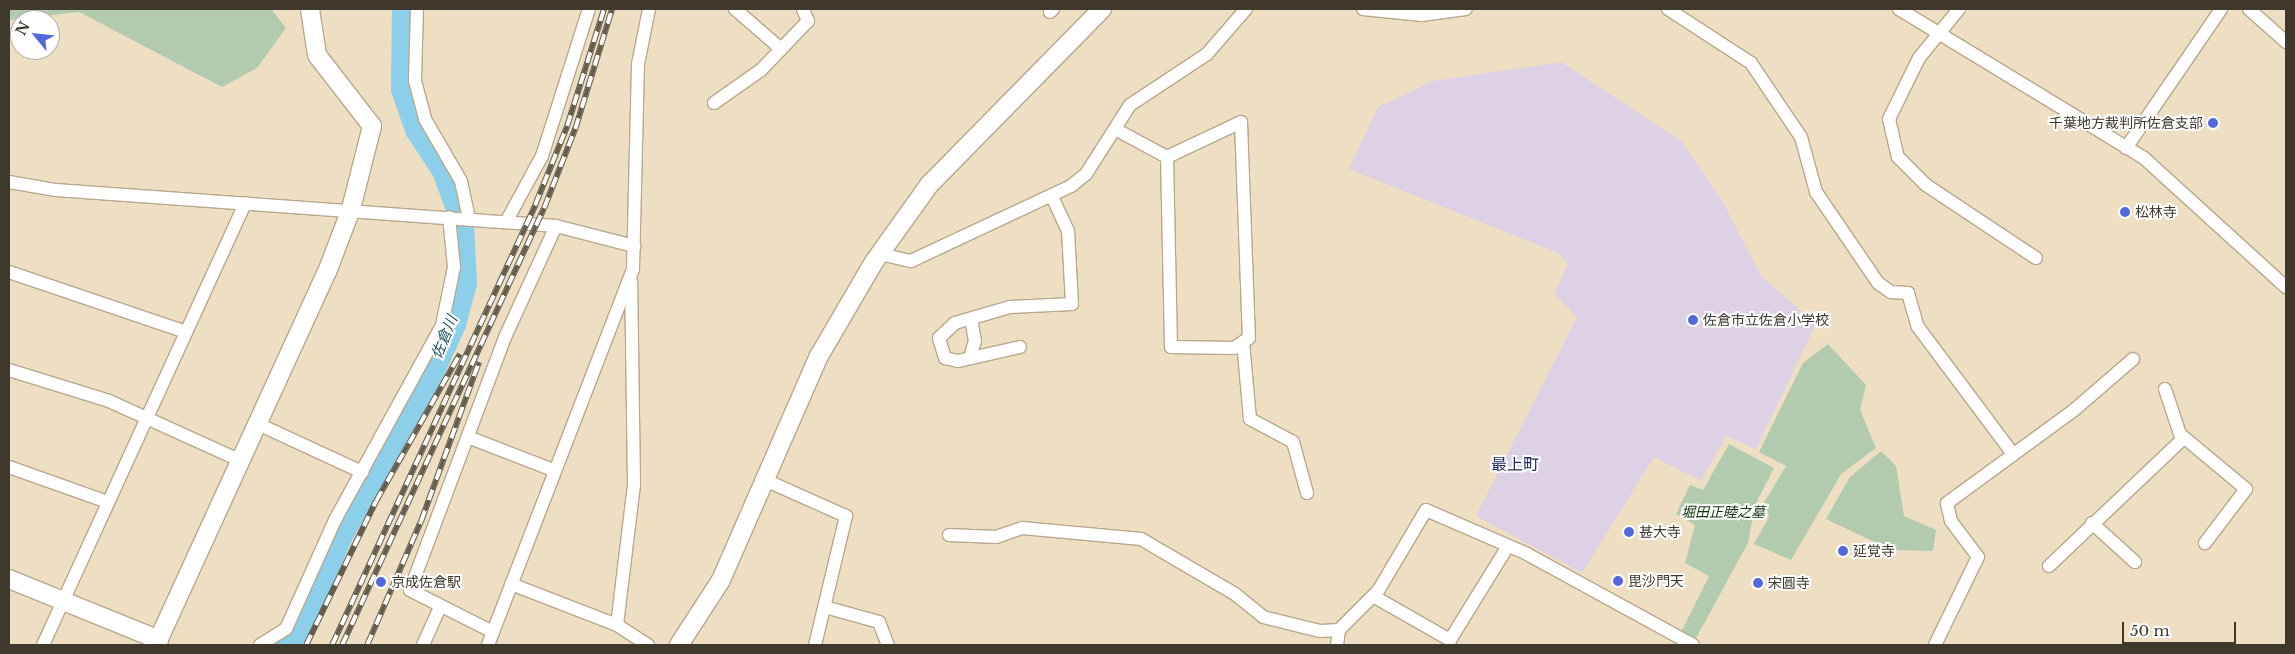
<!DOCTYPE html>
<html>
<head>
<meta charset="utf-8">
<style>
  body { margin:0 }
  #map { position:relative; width:2295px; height:654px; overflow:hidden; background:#eedec2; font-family:"Libre Baskerville","Noto Sans JP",serif }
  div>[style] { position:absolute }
  .education>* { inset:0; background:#ddd1e5 }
  .green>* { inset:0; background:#b2cbae }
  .river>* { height:28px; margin:-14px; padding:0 14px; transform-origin:14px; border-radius:14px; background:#8ccfeb }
  .roads { filter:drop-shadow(1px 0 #b7a88d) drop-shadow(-1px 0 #b7a88d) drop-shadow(0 1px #b7a88d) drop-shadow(0 -1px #b7a88d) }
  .street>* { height:12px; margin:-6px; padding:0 6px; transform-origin:6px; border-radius:6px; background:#fff }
  .secondary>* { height:18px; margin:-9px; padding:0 9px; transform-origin:9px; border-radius:9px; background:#fff }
  .rail>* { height:5.5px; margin-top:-2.75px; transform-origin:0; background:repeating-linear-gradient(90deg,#fff 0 11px,#655d4e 0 22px); box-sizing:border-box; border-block:1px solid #655d4e }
  .dots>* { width:14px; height:14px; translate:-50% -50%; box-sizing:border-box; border:2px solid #fff; border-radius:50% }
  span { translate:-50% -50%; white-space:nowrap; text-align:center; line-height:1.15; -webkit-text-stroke:4px #fff; paint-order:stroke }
  .poi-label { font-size:14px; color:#3e382d }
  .right { translate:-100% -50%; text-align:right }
  .left { translate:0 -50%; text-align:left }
  .park-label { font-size:14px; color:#0e3708; font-style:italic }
  .water-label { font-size:15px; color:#195063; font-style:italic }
  .quarter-label { font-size:16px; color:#1b245c }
  .frame { position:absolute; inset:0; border:10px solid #3e382d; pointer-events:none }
  .north { position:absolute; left:10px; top:10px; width:50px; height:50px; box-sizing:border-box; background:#fff; border:1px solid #b2afab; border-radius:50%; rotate:298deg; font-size:14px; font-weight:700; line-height:20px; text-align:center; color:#3e382d }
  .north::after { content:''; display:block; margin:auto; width:18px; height:22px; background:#5268de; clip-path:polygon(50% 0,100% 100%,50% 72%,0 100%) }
  .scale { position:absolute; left:2122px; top:622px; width:114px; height:22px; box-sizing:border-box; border:2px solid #3e382d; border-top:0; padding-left:6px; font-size:15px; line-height:18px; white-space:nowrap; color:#3e382d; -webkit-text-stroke:4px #fff; paint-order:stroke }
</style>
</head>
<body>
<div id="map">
  <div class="education">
    <i style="clip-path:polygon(1561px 62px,1681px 141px,1723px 202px,1761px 276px,1816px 324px,1756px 449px,1726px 436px,1701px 481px,1654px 457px,1582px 573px,1476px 516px,1577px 317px,1554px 293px,1568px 264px,1558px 253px,1349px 169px,1378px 107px,1433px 81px)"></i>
  </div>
  <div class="green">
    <i style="clip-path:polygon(9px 9px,271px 9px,286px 28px,257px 68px,222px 87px,79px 12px,9px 20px)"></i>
    <i style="clip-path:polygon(1828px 344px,1866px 385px,1860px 410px,1876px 448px,1841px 474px,1791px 560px,1754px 544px,1769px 517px,1759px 511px,1786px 466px,1759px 452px,1803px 363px)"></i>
    <i style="clip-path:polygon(1729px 444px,1774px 468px,1755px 505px,1748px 543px,1695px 640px,1681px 632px,1709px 576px,1685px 563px,1695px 525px,1676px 514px,1690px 485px,1703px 490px)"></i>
    <i style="clip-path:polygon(1881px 451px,1896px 466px,1904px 516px,1936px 530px,1933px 551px,1891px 550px,1826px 519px,1850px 477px)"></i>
  </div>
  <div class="river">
    <i style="left:290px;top:645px;width:123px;rotate:-65.9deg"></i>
    <i style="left:340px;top:533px;width:187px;rotate:-60.8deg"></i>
    <i style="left:431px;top:370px;width:51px;rotate:-65.5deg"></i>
    <i style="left:452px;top:324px;width:42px;rotate:-75deg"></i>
    <i style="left:463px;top:283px;width:77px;rotate:-93deg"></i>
    <i style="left:459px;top:206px;width:38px;rotate:-110deg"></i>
    <i style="left:446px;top:170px;width:49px;rotate:-123.4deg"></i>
    <i style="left:419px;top:129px;width:42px;rotate:-109.3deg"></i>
    <i style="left:405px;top:89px;width:80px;rotate:-89.3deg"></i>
  </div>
  <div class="roads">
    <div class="street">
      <i style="left:417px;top:9px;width:72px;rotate:91.6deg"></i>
      <i style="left:415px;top:81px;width:39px;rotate:75deg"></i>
      <i style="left:425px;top:119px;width:72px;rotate:59.9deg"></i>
      <i style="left:461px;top:181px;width:39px;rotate:78deg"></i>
      <i style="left:735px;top:9px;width:61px;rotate:41deg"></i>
      <i style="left:1363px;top:9px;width:59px;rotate:5.8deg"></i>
      <i style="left:1422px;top:15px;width:44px;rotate:-7.8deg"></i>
      <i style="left:1668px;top:9px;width:99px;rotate:33deg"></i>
      <i style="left:1751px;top:63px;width:89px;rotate:56deg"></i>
      <i style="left:1801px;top:137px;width:57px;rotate:74.7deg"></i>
      <i style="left:1816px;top:192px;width:110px;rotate:55.7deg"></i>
      <i style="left:1878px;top:283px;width:16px;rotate:35deg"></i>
      <i style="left:1891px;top:292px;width:17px;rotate:3deg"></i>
      <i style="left:1908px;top:293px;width:35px;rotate:74deg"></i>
      <i style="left:1918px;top:327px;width:159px;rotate:53.2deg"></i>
      <i style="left:1899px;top:9px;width:287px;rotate:31.3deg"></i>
      <i style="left:2144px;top:158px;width:192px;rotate:42.3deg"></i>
      <i style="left:1959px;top:9px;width:63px;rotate:129.2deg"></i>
      <i style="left:1919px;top:58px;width:68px;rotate:116.2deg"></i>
      <i style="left:1889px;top:119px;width:39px;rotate:77deg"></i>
      <i style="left:1898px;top:157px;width:40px;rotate:45deg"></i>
      <i style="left:1926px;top:185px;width:132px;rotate:33.6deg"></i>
      <i style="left:2249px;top:9px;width:50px;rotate:41.7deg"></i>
      <i style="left:1050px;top:12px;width:4px;rotate:-45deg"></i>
      <i style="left:714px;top:103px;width:57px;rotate:-35.1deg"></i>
      <i style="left:761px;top:70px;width:68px;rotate:-46.2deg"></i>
      <i style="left:808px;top:21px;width:13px;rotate:-113deg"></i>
      <i style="left:1115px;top:129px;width:59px;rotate:28.3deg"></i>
      <i style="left:1167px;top:157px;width:82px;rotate:-25.3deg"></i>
      <i style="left:1241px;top:122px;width:216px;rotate:87.9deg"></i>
      <i style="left:1249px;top:338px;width:18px;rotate:146deg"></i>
      <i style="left:1234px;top:348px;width:63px;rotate:-179.1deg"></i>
      <i style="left:1171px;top:347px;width:190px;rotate:-91.2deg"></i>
      <i style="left:2126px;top:148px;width:168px;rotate:-55.6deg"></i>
      <i style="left:9px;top:182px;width:48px;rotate:9.7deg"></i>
      <i style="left:56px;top:190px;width:501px;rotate:4.12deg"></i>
      <i style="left:556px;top:226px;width:81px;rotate:14.4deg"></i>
      <i style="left:506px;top:222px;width:75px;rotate:-61.4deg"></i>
      <i style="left:542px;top:156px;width:154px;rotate:-72.3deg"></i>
      <i style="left:880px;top:254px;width:32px;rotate:13deg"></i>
      <i style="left:911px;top:261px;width:177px;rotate:-25.1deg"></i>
      <i style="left:1071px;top:186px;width:19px;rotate:-39deg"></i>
      <i style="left:1086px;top:174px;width:82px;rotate:-57.5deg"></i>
      <i style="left:1130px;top:105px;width:92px;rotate:-33.5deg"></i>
      <i style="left:1207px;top:54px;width:60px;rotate:-49.1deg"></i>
      <i style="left:9px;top:272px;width:187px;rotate:18.7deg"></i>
      <i style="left:1243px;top:342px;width:77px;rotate:84.8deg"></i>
      <i style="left:1250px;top:419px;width:49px;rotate:28.1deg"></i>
      <i style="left:1293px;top:442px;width:53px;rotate:74.6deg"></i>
      <i style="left:1020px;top:347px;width:64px;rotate:167.3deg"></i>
      <i style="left:958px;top:361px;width:13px;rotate:-167deg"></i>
      <i style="left:945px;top:358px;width:21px;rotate:-107deg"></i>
      <i style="left:939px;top:338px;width:22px;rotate:-43deg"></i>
      <i style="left:955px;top:323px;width:57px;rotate:-16.2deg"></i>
      <i style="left:1010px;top:307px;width:62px;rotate:-2.8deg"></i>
      <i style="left:1072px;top:304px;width:73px;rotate:-93.1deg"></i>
      <i style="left:1068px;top:231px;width:38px;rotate:-115deg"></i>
      <i style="left:970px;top:358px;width:18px;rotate:-74deg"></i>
      <i style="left:975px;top:341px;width:22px;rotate:-100deg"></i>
      <i style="left:9px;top:370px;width:105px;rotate:17.2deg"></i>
      <i style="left:109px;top:401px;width:145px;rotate:24.4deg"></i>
      <i style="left:2165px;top:389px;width:47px;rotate:71.6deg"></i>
      <i style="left:2180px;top:434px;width:86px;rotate:39.8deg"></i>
      <i style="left:2246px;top:489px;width:68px;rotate:127.2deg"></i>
      <i style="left:258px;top:424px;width:115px;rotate:24.8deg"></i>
      <i style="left:468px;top:437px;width:91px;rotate:21.2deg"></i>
      <i style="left:9px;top:467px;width:105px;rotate:19.5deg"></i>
      <i style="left:765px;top:480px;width:89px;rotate:24deg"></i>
      <i style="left:846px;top:516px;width:133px;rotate:103.5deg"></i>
      <i style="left:2092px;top:523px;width:58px;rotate:42.2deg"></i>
      <i style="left:949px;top:535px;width:47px;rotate:2.4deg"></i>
      <i style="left:996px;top:537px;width:28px;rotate:-19deg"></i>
      <i style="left:1022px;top:528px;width:120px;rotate:5.3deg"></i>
      <i style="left:1141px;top:539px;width:109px;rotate:30.3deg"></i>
      <i style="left:1235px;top:594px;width:36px;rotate:39deg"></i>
      <i style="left:1263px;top:617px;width:59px;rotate:13.8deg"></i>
      <i style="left:1320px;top:631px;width:19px;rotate:-3deg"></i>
      <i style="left:1339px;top:630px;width:55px;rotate:-45deg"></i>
      <i style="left:1378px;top:591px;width:94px;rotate:-59.3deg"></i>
      <i style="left:1426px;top:510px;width:110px;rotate:23.5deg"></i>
      <i style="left:1527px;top:554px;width:189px;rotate:28.7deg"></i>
      <i style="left:2049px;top:566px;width:186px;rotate:-43.5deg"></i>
      <i style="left:511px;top:584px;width:114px;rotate:21.1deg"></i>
      <i style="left:617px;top:625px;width:37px;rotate:33deg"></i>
      <i style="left:1373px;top:596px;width:89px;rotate:29.7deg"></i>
      <i style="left:1450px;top:640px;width:110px;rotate:-58.3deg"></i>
      <i style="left:825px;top:607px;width:56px;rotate:15.5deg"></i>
      <i style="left:879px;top:622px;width:25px;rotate:69deg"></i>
      <i style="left:617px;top:625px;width:141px;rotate:-83.1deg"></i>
      <i style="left:634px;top:485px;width:204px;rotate:-90.8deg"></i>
      <i style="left:493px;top:632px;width:93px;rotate:-153.2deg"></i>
      <i style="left:410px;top:590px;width:272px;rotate:-69.4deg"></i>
      <i style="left:506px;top:335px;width:120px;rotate:-65.4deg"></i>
      <i style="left:43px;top:645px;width:486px;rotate:-65.4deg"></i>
      <i style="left:260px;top:645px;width:31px;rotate:-32deg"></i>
      <i style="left:286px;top:629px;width:120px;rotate:-65.8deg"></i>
      <i style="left:335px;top:520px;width:222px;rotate:-61.2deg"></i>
      <i style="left:442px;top:325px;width:59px;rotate:-78.3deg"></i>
      <i style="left:454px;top:267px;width:50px;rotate:-95.7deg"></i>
      <i style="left:423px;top:645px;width:42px;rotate:-65.9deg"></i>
      <i style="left:488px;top:645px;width:403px;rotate:-68.9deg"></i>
      <i style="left:633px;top:269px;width:205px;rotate:-88.6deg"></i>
      <i style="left:638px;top:64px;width:56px;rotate:-78.7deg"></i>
      <i style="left:1337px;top:645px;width:15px;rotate:-82deg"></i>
      <i style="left:1935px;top:645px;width:98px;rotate:-64deg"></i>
      <i style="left:1978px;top:557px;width:45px;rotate:-126.9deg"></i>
      <i style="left:1951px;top:521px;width:18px;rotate:-103deg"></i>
      <i style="left:1947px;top:503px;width:157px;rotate:-36.2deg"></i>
      <i style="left:2074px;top:410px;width:78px;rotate:-40.8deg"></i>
    </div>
    <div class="secondary">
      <i style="left:9px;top:579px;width:162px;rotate:22.1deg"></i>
      <i style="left:156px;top:645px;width:410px;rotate:-65.4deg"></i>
      <i style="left:327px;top:272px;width:67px;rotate:-69.1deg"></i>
      <i style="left:351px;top:209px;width:86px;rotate:-75.8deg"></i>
      <i style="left:372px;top:126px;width:90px;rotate:-127.8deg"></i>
      <i style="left:317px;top:55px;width:47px;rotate:-98.7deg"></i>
      <i style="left:679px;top:645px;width:77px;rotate:-57.1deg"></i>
      <i style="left:721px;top:580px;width:244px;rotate:-66.4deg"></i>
      <i style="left:819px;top:356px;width:109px;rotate:-59.7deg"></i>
      <i style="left:874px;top:262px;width:95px;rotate:-54.5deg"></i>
      <i style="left:929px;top:185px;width:247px;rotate:-45.5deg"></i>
    </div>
  </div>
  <div class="rail">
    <i style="left:306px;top:645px;width:160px;rotate:-64.1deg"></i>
    <i style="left:376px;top:501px;width:169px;rotate:-60.3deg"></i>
    <i style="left:332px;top:645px;width:485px;rotate:-65.2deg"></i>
    <i style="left:535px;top:205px;width:85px;rotate:-67.9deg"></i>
    <i style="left:567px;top:126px;width:123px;rotate:-72.5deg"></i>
    <i style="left:342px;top:645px;width:481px;rotate:-65.2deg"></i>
    <i style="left:544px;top:208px;width:85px;rotate:-68.6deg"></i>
    <i style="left:575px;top:129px;width:126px;rotate:-72.9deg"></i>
    <i style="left:367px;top:645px;width:135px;rotate:-66.5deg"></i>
    <i style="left:421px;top:521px;width:169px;rotate:-70deg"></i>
  </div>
  <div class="dots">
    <i style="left:2213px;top:123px;background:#5268de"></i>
    <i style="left:2125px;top:212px;background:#5268de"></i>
    <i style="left:1693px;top:320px;background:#5268de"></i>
    <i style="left:1629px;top:532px;background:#5268de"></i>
    <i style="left:1843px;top:551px;background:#5268de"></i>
    <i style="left:1618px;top:581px;background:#5268de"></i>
    <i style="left:381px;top:582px;background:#5268de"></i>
    <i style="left:1758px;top:583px;background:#5268de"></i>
  </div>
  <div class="poi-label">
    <span class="right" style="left:2203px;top:123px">千葉地方裁判所佐倉支部</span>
    <span class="left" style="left:2135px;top:212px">松林寺</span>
    <span class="left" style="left:1703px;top:320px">佐倉市立佐倉小学校</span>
    <span class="left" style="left:1639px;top:532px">甚大寺</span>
    <span class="left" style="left:1853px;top:551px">延覚寺</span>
    <span class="left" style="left:1628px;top:581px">毘沙門天</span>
    <span class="left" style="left:391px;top:582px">京成佐倉駅</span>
    <span class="left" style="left:1768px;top:583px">宋圓寺</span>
  </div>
  <div class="park-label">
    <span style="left:1723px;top:512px">堀田正睦之墓</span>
  </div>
  <div class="water-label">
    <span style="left:444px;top:337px;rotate:-68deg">佐倉川</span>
  </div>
  <div class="quarter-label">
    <span style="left:1515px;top:464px">最上町</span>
  </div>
  <div class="frame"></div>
  <div class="north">N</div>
  <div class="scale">50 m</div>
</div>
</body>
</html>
